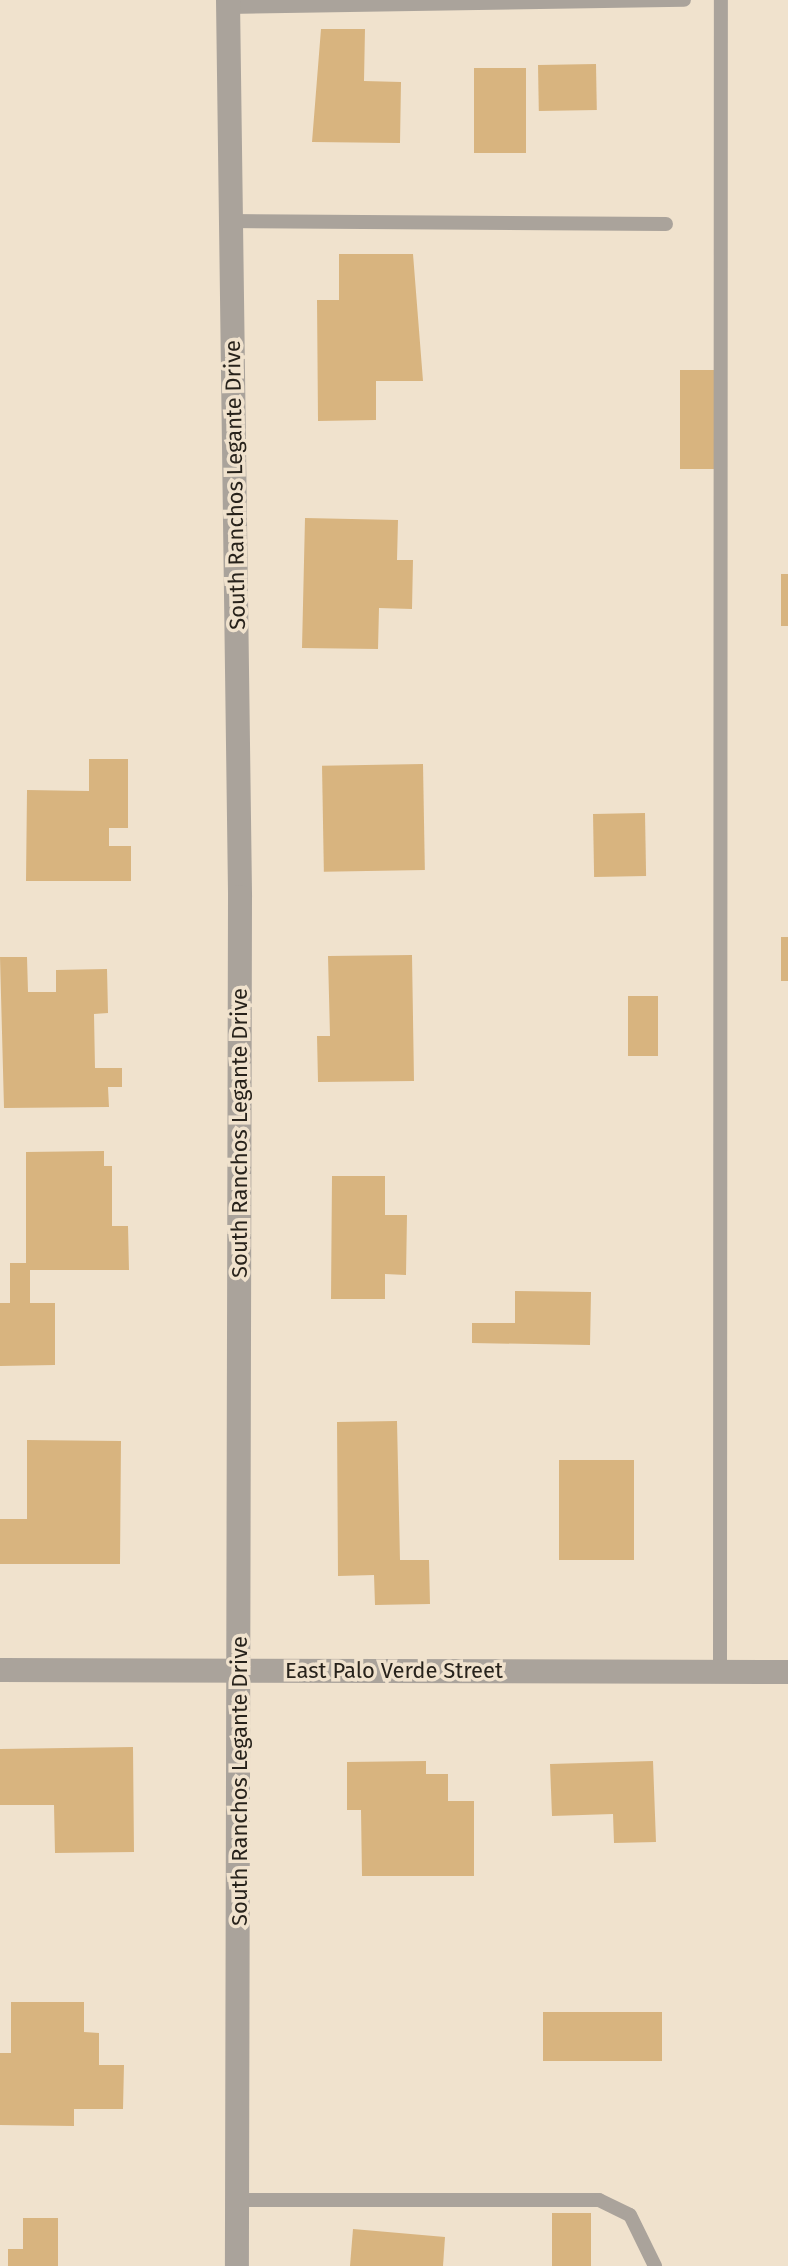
<!DOCTYPE html>
<html>
<head>
<meta charset="utf-8">
<style>
  body { margin:0 }
  #map { position:relative; width:788px; height:2266px; overflow:hidden; background:#f0e2cd; font-family:"Fira Sans",sans-serif }
  div>[style] { position:absolute }
  .building>* { inset:0; background:#d8b47f; transform-origin:0 0 }
  .service>* { height:14px; margin:-7px; padding:0 7px; transform-origin:7px; border-radius:7px; background:#aaa39b }
  .minor>* { height:24px; margin:-12px; padding:0 12px; transform-origin:12px; border-radius:12px; background:#aaa39b }
  span { translate:-50% -50%; white-space:nowrap; text-align:center; line-height:1.15; -webkit-text-stroke:7px #f0e2cd; paint-order:stroke }
  .street-label { font-size:22px; color:#27221b }
</style>
</head>
<body>
<div id="map">
  <div class="building">
    <i style="clip-path:polygon(321px 29px,365px 29px,364px 81px,401px 82px,400px 143px,312px 142px)"></i>
    <i style="left:596px;top:64px;width:46px;height:58px;rotate:89deg"></i>
    <i style="left:474px;top:68px;width:52px;height:85px"></i>
    <i style="clip-path:polygon(339px 254px,413px 254px,423px 381px,376px 381px,376px 420px,318px 421px,317px 300px,339px 300px)"></i>
    <i style="left:680px;top:370px;width:34px;height:99px"></i>
    <i style="clip-path:polygon(305px 518px,398px 520px,397px 560px,413px 560px,412px 609px,379px 608px,378px 649px,302px 648px)"></i>
    <i style="left:781px;top:574px;width:7px;height:52px"></i>
    <i style="clip-path:polygon(89px 759px,128px 759px,128px 828px,109px 828px,109px 846px,131px 846px,131px 881px,26px 881px,27px 790px,89px 791px)"></i>
    <i style="left:423px;top:764px;width:106px;height:101px;rotate:89deg"></i>
    <i style="left:645px;top:813px;width:63px;height:52px;rotate:89deg"></i>
    <i style="left:781px;top:937px;width:7px;height:44px"></i>
    <i style="clip-path:polygon(412px 955px,414px 1081px,318px 1082px,317px 1036px,330px 1036px,328px 956px)"></i>
    <i style="clip-path:polygon(0 957px,27px 957px,28px 992px,56px 992px,56px 970px,107px 969px,108px 1013px,94px 1014px,95px 1068px,122px 1068px,122px 1087px,108px 1087px,109px 1107px,4px 1108px)"></i>
    <i style="left:628px;top:996px;width:30px;height:60px"></i>
    <i style="clip-path:polygon(104px 1151px,104px 1166px,112px 1166px,112px 1226px,128px 1226px,129px 1270px,30px 1270px,30px 1303px,55px 1303px,55px 1365px,0 1366px,0 1303px,10px 1303px,10px 1263px,26px 1263px,26px 1152px)"></i>
    <i style="clip-path:polygon(332px 1176px,385px 1176px,385px 1215px,407px 1215px,406px 1275px,385px 1274px,385px 1299px,331px 1299px)"></i>
    <i style="clip-path:polygon(515px 1291px,591px 1292px,590px 1345px,472px 1343px,472px 1323px,515px 1323px)"></i>
    <i style="clip-path:polygon(397px 1421px,400px 1560px,429px 1560px,430px 1604px,375px 1605px,374px 1575px,338px 1576px,337px 1422px)"></i>
    <i style="clip-path:polygon(27px 1440px,121px 1441px,120px 1564px,0 1564px,0 1519px,27px 1519px)"></i>
    <i style="left:559px;top:1460px;width:75px;height:100px"></i>
    <i style="clip-path:polygon(133px 1747px,134px 1852px,55px 1853px,54px 1805px,0 1805px,0 1749px)"></i>
    <i style="clip-path:polygon(426px 1761px,426px 1774px,448px 1774px,448px 1801px,474px 1801px,474px 1876px,362px 1876px,361px 1810px,347px 1810px,347px 1762px)"></i>
    <i style="clip-path:polygon(653px 1761px,656px 1842px,614px 1843px,613px 1814px,552px 1816px,550px 1764px)"></i>
    <i style="clip-path:polygon(11px 2002px,84px 2002px,84px 2032px,99px 2033px,99px 2065px,124px 2065px,123px 2109px,74px 2109px,74px 2126px,0 2125px,0 2053px,11px 2053px)"></i>
    <i style="left:543px;top:2012px;width:119px;height:49px"></i>
    <i style="left:552px;top:2213px;width:39px;height:53px"></i>
    <i style="clip-path:polygon(23px 2218px,58px 2218px,58px 2266px,8px 2266px,8px 2249px,23px 2249px)"></i>
    <i style="clip-path:polygon(353px 2229px,445px 2237px,443px 2266px,350px 2266px)"></i>
  </div>
  <div class="service">
    <i style="left:228px;top:7px;width:456px;rotate:-0.9deg"></i>
    <i style="left:231px;top:221px;width:435px;rotate:0.4deg"></i>
    <i style="left:720px;top:1671px;width:1671px;rotate:-89.97deg"></i>
    <i style="left:237px;top:2200px;width:362px"></i>
    <i style="left:599px;top:2200px;width:34px;rotate:26deg"></i>
    <i style="left:630px;top:2215px;width:57px;rotate:63.9deg"></i>
  </div>
  <div class="minor">
    <i style="left:228px;top:0;width:897px;rotate:89.23deg"></i>
    <i style="left:240px;top:897px;width:1369px;rotate:90.13deg"></i>
    <i style="left:0;top:1670px;width:788px;rotate:0.15deg"></i>
  </div>
  <div class="street-label">
    <span style="left:235px;top:485px;rotate:-91deg">South Ranchos Legante Drive</span>
    <span style="left:240px;top:1133px;rotate:-90deg">South Ranchos Legante Drive</span>
    <span style="left:394px;top:1671px">East Palo Verde Street</span>
    <span style="left:240px;top:1781px;rotate:-90deg">South Ranchos Legante Drive</span>
  </div>
</div>
</body>
</html>
